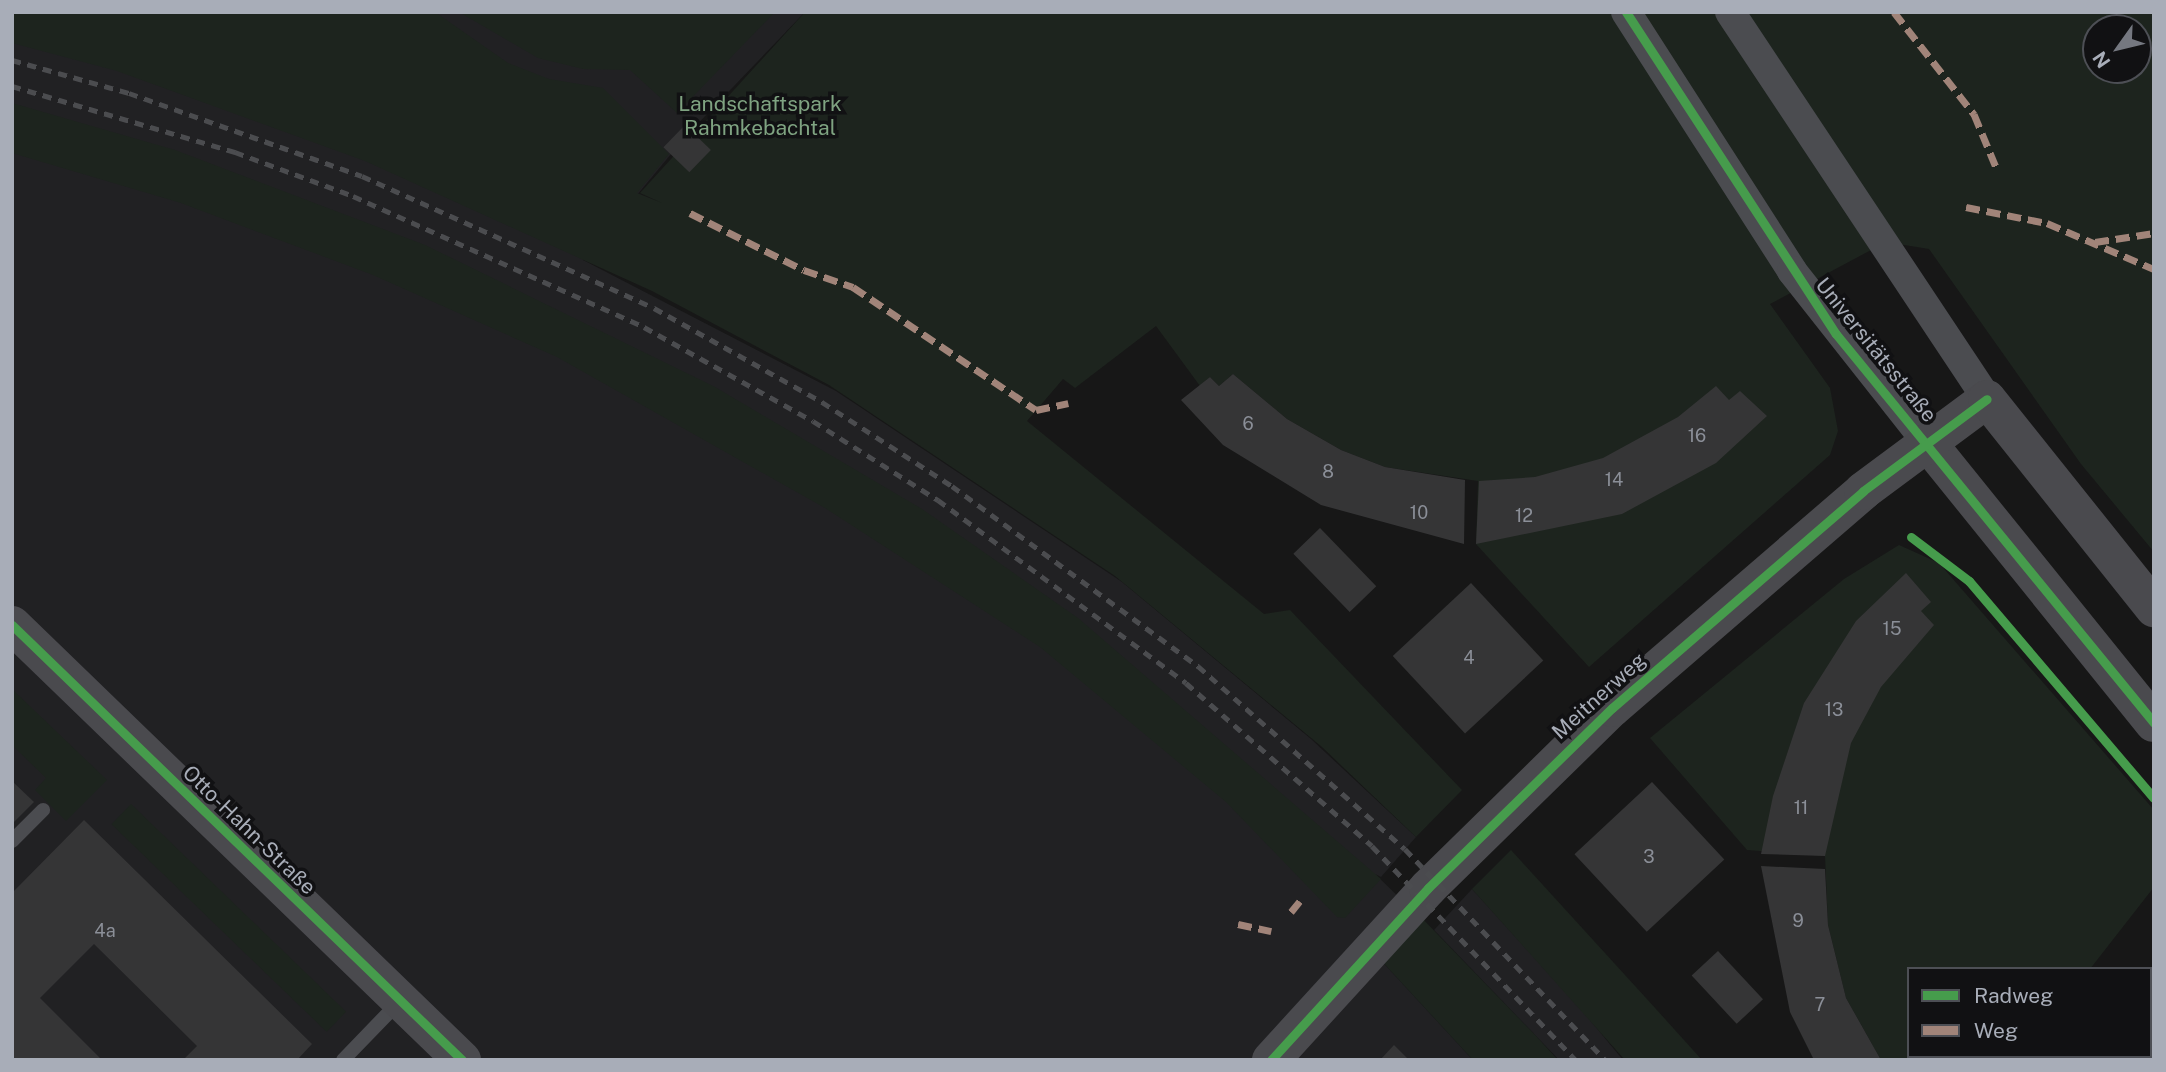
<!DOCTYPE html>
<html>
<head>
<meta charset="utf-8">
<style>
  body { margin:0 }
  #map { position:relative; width:2166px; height:1072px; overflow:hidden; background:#171717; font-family:"Public Sans",sans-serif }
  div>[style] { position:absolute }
  .built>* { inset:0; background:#212123 }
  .green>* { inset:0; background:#1d241e; transform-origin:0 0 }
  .building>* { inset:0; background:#353536; transform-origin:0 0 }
  .lane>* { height:14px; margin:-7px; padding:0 7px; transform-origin:7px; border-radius:7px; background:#4b4c50 }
  .street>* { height:30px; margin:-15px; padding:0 15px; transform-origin:15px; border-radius:15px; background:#4b4c50 }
  .secondary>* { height:38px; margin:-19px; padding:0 19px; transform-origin:19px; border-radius:19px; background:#4a4a4e }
  .rail>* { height:5px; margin-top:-2.5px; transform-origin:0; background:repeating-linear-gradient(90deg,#4b4c4f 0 9px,transparent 0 16px) }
  .quiet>* { height:7px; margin-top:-3.5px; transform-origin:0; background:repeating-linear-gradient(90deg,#a18479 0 14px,transparent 0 21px) }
  .cycleway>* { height:9px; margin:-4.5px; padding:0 4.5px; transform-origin:4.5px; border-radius:4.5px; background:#469c4c }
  span { translate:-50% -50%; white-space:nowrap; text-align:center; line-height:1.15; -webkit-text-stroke:7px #111113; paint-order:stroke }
  .number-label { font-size:18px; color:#8b8f98 }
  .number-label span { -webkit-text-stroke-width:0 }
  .park-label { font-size:21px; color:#7fa381 }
  .street-label { font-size:21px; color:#a8adb8 }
  .frame { position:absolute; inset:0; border:14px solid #a8adb8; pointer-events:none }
  .legend { position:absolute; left:1907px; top:967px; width:245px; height:91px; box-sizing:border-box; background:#111113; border:2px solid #4d4f55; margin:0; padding:9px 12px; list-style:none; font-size:21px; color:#a8adb8 }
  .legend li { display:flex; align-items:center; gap:14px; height:35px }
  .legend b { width:35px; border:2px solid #4d4f55 }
  .north { position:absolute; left:2082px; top:14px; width:70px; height:70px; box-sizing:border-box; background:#111113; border:2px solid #4d4f55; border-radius:50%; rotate:236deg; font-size:19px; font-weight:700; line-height:28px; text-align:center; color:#a8adb8 }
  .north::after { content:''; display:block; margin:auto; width:24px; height:32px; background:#757880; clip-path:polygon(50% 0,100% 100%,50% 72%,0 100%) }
</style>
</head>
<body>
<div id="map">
  <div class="built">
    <i style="clip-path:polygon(12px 12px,805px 12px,686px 136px,583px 260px,836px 391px,1122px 582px,1311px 739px,1416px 837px,1381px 877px,1375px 874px,1405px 903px,1259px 1060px,12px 1060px)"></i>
    <i style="clip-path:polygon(1472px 889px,1580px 1008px,1623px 1060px,1559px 1060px,1434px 930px)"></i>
    <i style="clip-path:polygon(1377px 956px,1473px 1060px,1279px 1060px)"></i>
  </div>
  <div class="green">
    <i style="clip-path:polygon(evenodd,12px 12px,435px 12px,508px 63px,549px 79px,603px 88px,669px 154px,637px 193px,662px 203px,640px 193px,805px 12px,2154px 12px,2154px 552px,2081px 464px,1929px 249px,1886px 242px,1770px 304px,1830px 388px,1838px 431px,1830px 455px,1589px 667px,1476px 544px,1478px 481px,1385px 467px,1341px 450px,1287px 419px,1233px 374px,1219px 386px,1210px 377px,1200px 386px,1156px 326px,1075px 388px,1063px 379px,1027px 421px,1264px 614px,1290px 610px,1462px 790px,1416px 837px,1322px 747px,1115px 576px,829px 385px,652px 291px,365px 161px,117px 71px,12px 43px,12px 12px,2096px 28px,2138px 28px,2138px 70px,2096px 70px,2096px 28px)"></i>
    <i style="clip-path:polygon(459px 12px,775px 12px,677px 113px,630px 70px,583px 69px,538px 58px)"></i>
    <i style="clip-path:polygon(12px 103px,175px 150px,425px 245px,715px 387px,922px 509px,1078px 618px,1381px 879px,1345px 918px,1337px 917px,1226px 802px,1040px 647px,825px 508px,557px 357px,373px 275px,181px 203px,12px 153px)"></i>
    <i style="clip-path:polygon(1899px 545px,1939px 563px,2154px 810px,2154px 887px,2090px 969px,1909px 969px,1909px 1056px,2020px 1060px,1881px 1060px,1846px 998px,1828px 925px,1825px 856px,1747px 850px,1650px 738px,1844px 579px)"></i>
    <i style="clip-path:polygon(12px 689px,107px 780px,66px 821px,35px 790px,46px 778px,12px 745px)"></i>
    <i style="left:131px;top:804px;width:299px;height:28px;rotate:44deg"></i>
    <i style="clip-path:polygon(1511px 850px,1656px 1009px,1702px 1060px,1625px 1060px,1472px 889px)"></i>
    <i style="clip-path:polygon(1417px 913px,1536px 1036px,1558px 1060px,1473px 1060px,1377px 956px)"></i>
  </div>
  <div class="building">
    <i style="left:685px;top:125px;width:36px;height:31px;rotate:44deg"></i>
    <i style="clip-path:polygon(1233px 374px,1287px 419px,1341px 450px,1385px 467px,1465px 480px,1464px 544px,1321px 505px,1223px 445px,1181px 400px,1210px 377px,1219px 386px)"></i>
    <i style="clip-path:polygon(1716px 386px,1729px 400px,1740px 391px,1767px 416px,1716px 463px,1622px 514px,1476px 544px,1479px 481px,1535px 477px,1603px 458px,1678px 417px)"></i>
    <i style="left:1320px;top:528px;width:81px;height:37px;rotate:46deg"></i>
    <i style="clip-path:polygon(1906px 573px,1931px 602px,1921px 611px,1934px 625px,1881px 687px,1851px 743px,1825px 856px,1761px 854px,1773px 796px,1804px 703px,1856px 621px)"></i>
    <i style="left:1471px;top:583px;width:106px;height:107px;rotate:47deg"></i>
    <i style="clip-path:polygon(12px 781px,34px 802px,12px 824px)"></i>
    <i style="left:1652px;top:782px;width:106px;height:106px;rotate:47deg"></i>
    <i style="clip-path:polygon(84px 820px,312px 1044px,297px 1060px,183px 1060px,197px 1046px,94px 944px,40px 998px,102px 1060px,12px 1060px,12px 893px)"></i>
    <i style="clip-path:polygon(1761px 866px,1825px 869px,1828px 925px,1846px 998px,1881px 1060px,1814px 1060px,1790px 1012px)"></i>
    <i style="left:1718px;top:951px;width:66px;height:36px;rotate:47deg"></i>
    <i style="clip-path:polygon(1394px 1045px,1409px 1060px,1380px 1060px)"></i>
  </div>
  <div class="lane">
    <i style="left:12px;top:841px;width:44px;rotate:-45deg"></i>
    <i style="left:343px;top:1060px;width:82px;rotate:-46deg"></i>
  </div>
  <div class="street">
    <i style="left:1626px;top:12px;width:308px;rotate:57.3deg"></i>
    <i style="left:1792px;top:271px;width:218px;rotate:51.7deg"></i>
    <i style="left:1730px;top:12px;width:465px;rotate:56.4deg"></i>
  </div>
  <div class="secondary">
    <i style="left:1927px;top:442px;width:361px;rotate:51.1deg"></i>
    <i style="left:12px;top:625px;width:626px;rotate:44.03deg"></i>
    <i style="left:1271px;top:1060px;width:233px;rotate:-47.6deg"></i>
    <i style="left:1428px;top:888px;width:257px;rotate:-44.4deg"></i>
    <i style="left:1612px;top:708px;width:332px;rotate:-40.8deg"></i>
    <i style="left:1863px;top:491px;width:154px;rotate:-36.6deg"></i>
    <i style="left:1987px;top:399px;width:268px;rotate:51.4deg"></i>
  </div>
  <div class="rail">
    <i style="left:12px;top:60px;width:122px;rotate:15.8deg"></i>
    <i style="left:129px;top:93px;width:247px;rotate:19.6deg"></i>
    <i style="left:362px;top:176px;width:320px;rotate:24.3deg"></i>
    <i style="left:654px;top:308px;width:193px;rotate:29.2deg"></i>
    <i style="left:822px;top:402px;width:155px;rotate:32.9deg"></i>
    <i style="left:952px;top:486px;width:305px;rotate:36.2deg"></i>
    <i style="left:1198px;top:666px;width:276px;rotate:41.5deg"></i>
    <i style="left:1405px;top:849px;width:291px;rotate:46.5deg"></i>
    <i style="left:12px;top:86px;width:233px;rotate:16.5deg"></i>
    <i style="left:235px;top:152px;width:126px;rotate:20.4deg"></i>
    <i style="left:353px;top:196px;width:319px;rotate:24.2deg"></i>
    <i style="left:644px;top:327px;width:193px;rotate:29.1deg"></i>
    <i style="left:813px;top:421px;width:148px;rotate:32.3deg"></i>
    <i style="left:938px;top:500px;width:308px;rotate:36.4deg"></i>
    <i style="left:1186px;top:683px;width:247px;rotate:41.2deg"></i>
    <i style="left:1372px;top:846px;width:296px;rotate:46.4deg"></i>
  </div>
  <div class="quiet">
    <i style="left:1894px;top:12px;width:130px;rotate:51.9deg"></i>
    <i style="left:1974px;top:114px;width:57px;rotate:67.5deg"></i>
    <i style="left:1966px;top:207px;width:83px;rotate:11.2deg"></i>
    <i style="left:2047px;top:223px;width:116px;rotate:23.3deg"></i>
    <i style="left:690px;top:213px;width:127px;rotate:26.6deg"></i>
    <i style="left:804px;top:270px;width:52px;rotate:19.1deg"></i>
    <i style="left:853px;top:287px;width:220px;rotate:33.9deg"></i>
    <i style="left:1036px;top:410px;width:33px;rotate:-12deg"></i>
    <i style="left:2095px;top:242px;width:60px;rotate:-8.7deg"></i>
    <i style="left:1291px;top:912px;width:14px;rotate:-51deg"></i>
    <i style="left:1238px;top:924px;width:34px;rotate:12deg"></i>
  </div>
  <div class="cycleway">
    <i style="left:1626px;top:12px;width:384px;rotate:56.9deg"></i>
    <i style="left:1836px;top:334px;width:502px;rotate:50.73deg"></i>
    <i style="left:1911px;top:537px;width:73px;rotate:37.2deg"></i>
    <i style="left:1969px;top:581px;width:285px;rotate:49.6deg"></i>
    <i style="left:12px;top:625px;width:626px;rotate:44.03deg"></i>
    <i style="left:1271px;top:1060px;width:233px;rotate:-47.6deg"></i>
    <i style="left:1428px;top:888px;width:257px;rotate:-44.4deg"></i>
    <i style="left:1612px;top:708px;width:332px;rotate:-40.8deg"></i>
    <i style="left:1863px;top:491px;width:154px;rotate:-36.6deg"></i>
  </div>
  <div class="number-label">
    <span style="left:1248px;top:424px">6</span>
    <span style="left:1697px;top:436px">16</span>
    <span style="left:1328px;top:472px">8</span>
    <span style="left:1614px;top:480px">14</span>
    <span style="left:1419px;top:513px">10</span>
    <span style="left:1524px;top:516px">12</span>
    <span style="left:1892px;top:629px">15</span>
    <span style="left:1469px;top:658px">4</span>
    <span style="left:1834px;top:710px">13</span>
    <span style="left:1801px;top:808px">11</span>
    <span style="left:1649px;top:857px">3</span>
    <span style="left:1798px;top:921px">9</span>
    <span style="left:105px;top:931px">4a</span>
    <span style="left:1820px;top:1005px">7</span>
  </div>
  <div class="park-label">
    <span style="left:760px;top:116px">Landschaftspark<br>Rahmkebachtal</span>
  </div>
  <div class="street-label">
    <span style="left:1876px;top:350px;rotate:51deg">Universitätsstraße</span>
    <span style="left:1599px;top:696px;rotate:-42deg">Meitnerweg</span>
    <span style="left:249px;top:830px;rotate:44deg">Otto-Hahn-Straße</span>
  </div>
  <div class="frame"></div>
  <ul class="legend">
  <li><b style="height:9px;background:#469c4c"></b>Radweg</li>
  <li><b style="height:9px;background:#a18479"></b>Weg</li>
  </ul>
  <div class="north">N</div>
</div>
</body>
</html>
